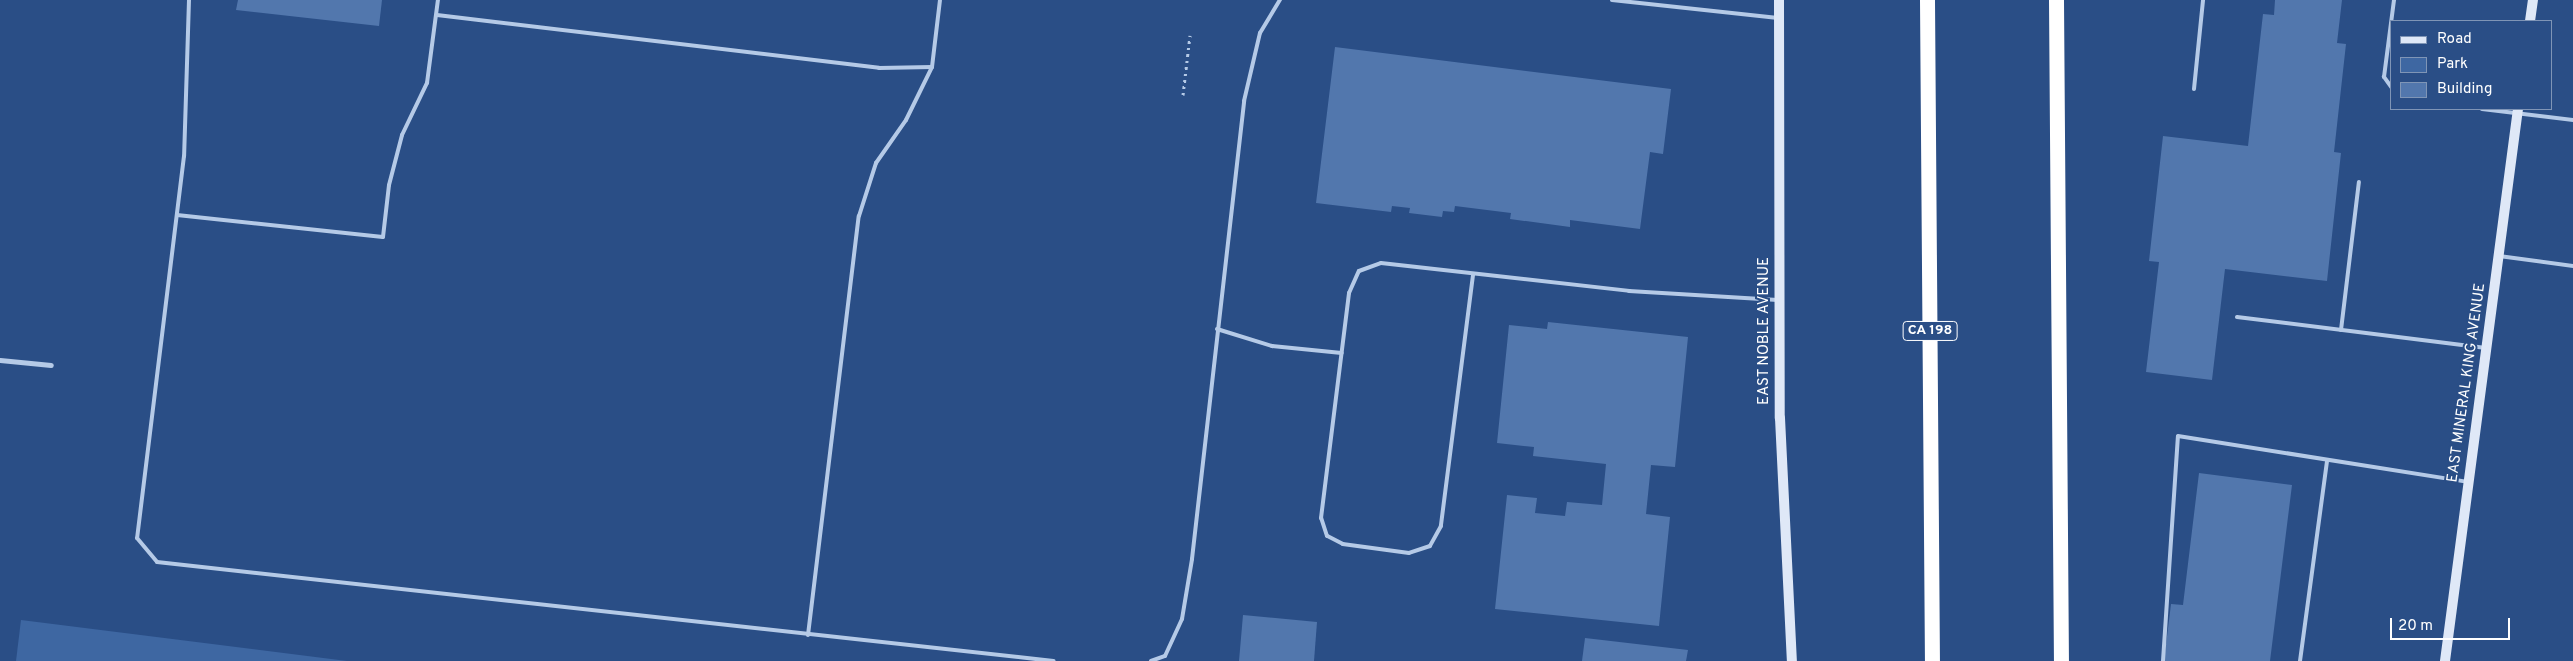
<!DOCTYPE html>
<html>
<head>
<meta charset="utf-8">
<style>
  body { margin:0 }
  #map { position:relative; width:2573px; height:661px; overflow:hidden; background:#2a4e86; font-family:Overpass,sans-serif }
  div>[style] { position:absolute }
  .green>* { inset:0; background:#3e67a2 }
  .building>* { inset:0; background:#5277ad }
  .path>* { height:3px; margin-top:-1.5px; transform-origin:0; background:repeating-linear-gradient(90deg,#b5cae7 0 2.5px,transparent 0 6.5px) }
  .lane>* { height:4px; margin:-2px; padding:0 2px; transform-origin:2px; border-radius:2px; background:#b5cae7 }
  .street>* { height:5px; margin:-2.5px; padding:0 2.5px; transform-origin:2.5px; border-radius:2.5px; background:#b5cae7 }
  .secondary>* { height:10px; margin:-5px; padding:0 5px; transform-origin:5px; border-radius:5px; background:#dfe8f7 }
  .highway>* { height:15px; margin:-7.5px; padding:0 7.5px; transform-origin:7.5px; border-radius:7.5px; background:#fff }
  span { translate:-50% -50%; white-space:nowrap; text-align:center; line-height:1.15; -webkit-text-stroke:4px #2a4e86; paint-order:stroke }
  .shield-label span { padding:1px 4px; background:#2a4e86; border:1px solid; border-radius:4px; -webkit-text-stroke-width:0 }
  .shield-label { font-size:14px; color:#fff; font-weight:700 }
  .street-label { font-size:15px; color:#fff }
  .legend { position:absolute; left:2390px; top:20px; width:162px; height:90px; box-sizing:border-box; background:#2a4e86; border:1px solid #7f95b6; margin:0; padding:6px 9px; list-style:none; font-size:15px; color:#fff }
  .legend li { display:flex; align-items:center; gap:10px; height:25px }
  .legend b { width:25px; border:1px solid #7f95b6 }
  .scale { position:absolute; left:2390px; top:618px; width:120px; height:22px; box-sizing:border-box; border:2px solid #fff; border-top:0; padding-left:6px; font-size:15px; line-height:18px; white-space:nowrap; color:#fff; -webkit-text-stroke:4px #2a4e86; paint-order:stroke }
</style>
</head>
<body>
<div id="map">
  <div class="green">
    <i style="clip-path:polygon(21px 620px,347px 661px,16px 661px)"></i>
  </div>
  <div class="building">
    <i style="clip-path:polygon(238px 0,382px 0,379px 26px,236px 10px)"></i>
    <i style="clip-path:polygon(2275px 0,2342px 0,2337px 43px,2346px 44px,2334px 152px,2341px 153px,2327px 281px,2225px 269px,2212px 380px,2146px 372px,2159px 262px,2149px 261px,2163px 136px,2248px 146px,2263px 14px,2274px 15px)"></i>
    <i style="clip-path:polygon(1335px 47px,1671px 89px,1663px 154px,1650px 152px,1640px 229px,1570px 220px,1570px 227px,1510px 219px,1511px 213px,1455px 206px,1454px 212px,1443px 211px,1442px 217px,1409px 213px,1410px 208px,1392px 206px,1391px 212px,1316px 203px)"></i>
    <i style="clip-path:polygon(1548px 322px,1688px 337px,1675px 467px,1651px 465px,1646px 514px,1670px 517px,1659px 626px,1495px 609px,1507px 495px,1537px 498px,1535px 513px,1565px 516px,1567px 502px,1602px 505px,1606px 464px,1533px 456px,1534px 447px,1497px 443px,1509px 325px,1547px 329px)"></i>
    <i style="clip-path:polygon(2199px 473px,2292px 485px,2270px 661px,2164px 661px,2171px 604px,2183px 605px)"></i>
    <i style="clip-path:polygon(1243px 615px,1317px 622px,1314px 661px,1239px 661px)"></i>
    <i style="clip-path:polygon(1585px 638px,1688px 650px,1686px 661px,1582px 661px)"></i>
  </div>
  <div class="path">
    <i style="left:1183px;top:95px;width:60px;rotate:-83.3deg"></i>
  </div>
  <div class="lane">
    <i style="left:189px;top:0;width:156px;rotate:91.8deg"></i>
    <i style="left:184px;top:156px;width:385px;rotate:97deg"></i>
    <i style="left:137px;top:538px;width:31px;rotate:50deg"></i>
    <i style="left:157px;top:562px;width:902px;rotate:6.3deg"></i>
    <i style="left:1612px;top:0;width:167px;rotate:6.2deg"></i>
    <i style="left:437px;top:15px;width:445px;rotate:6.8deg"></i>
    <i style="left:879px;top:68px;width:53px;rotate:-1.1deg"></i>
    <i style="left:2392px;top:88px;width:14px;rotate:-126deg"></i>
    <i style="left:2384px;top:77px;width:78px;rotate:-82.6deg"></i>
    <i style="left:2194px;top:89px;width:89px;rotate:-84.2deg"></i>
    <i style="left:2482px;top:109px;width:92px;rotate:6.9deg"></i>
    <i style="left:177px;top:215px;width:207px;rotate:6.1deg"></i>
    <i style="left:383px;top:237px;width:52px;rotate:-83.4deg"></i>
    <i style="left:389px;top:185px;width:52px;rotate:-75.4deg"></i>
    <i style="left:402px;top:135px;width:58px;rotate:-64.3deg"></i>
    <i style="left:427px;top:83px;width:84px;rotate:-82.5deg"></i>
    <i style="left:2499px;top:256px;width:75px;rotate:7.7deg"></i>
    <i style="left:1473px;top:275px;width:253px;rotate:97.3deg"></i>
    <i style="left:1441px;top:526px;width:23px;rotate:119deg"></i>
    <i style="left:1430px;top:546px;width:22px;rotate:162deg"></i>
    <i style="left:1409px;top:553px;width:67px;rotate:-172.2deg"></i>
    <i style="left:1343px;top:544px;width:18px;rotate:-153deg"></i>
    <i style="left:1327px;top:536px;width:19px;rotate:-108deg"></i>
    <i style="left:1321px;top:518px;width:227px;rotate:-82.9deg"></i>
    <i style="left:1349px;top:293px;width:24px;rotate:-66deg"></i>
    <i style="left:1359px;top:271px;width:23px;rotate:-20deg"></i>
    <i style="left:1381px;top:263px;width:250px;rotate:6.4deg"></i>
    <i style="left:1629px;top:291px;width:149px;rotate:3.5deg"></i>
    <i style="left:2237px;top:317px;width:251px;rotate:7.1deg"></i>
    <i style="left:1217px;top:329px;width:58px;rotate:17.2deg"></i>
    <i style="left:1272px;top:346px;width:70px;rotate:5.7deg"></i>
    <i style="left:2341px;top:330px;width:149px;rotate:-83.1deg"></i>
    <i style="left:808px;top:635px;width:422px;rotate:-83.1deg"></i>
    <i style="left:859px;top:216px;width:56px;rotate:-72.2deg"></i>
    <i style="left:876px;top:163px;width:52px;rotate:-55.1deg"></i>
    <i style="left:906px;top:120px;width:59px;rotate:-63.9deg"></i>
    <i style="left:932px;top:67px;width:67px;rotate:-83.2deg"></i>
    <i style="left:1151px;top:661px;width:15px;rotate:-20deg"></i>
    <i style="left:1165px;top:656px;width:41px;rotate:-65.3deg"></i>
    <i style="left:1182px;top:619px;width:61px;rotate:-80.5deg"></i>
    <i style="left:1192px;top:559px;width:461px;rotate:-83.5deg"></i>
    <i style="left:1244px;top:101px;width:70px;rotate:-76.8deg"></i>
    <i style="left:1260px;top:33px;width:39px;rotate:-59deg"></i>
    <i style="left:2163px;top:661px;width:225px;rotate:-86.2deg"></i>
    <i style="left:2178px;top:436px;width:295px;rotate:9deg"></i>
    <i style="left:2300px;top:661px;width:202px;rotate:-82.3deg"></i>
  </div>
  <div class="street">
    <i style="left:0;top:360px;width:51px;rotate:5.6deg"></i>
  </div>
  <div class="secondary">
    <i style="left:1779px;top:0;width:418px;rotate:89.9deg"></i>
    <i style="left:1780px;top:418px;width:243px;rotate:87.2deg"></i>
    <i style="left:2530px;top:21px;width:21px;rotate:-82deg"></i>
    <i style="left:2445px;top:661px;width:557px;rotate:-82.47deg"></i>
  </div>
  <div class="highway">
    <i style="left:1927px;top:0;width:661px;rotate:89.57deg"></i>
    <i style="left:2056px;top:0;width:661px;rotate:89.57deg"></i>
  </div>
  <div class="shield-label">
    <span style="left:1930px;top:331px">CA 198</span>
  </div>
  <div class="street-label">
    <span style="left:1765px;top:331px;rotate:-90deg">EAST NOBLE AVENUE</span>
    <span style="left:2467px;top:383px;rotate:-82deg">EAST MINERAL KING AVENUE</span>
  </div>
  <ul class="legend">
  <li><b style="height:6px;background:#dfe8f7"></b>Road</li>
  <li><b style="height:14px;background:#3e67a2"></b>Park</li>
  <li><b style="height:14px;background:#5277ad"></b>Building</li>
  </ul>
  <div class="scale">20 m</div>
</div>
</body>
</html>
